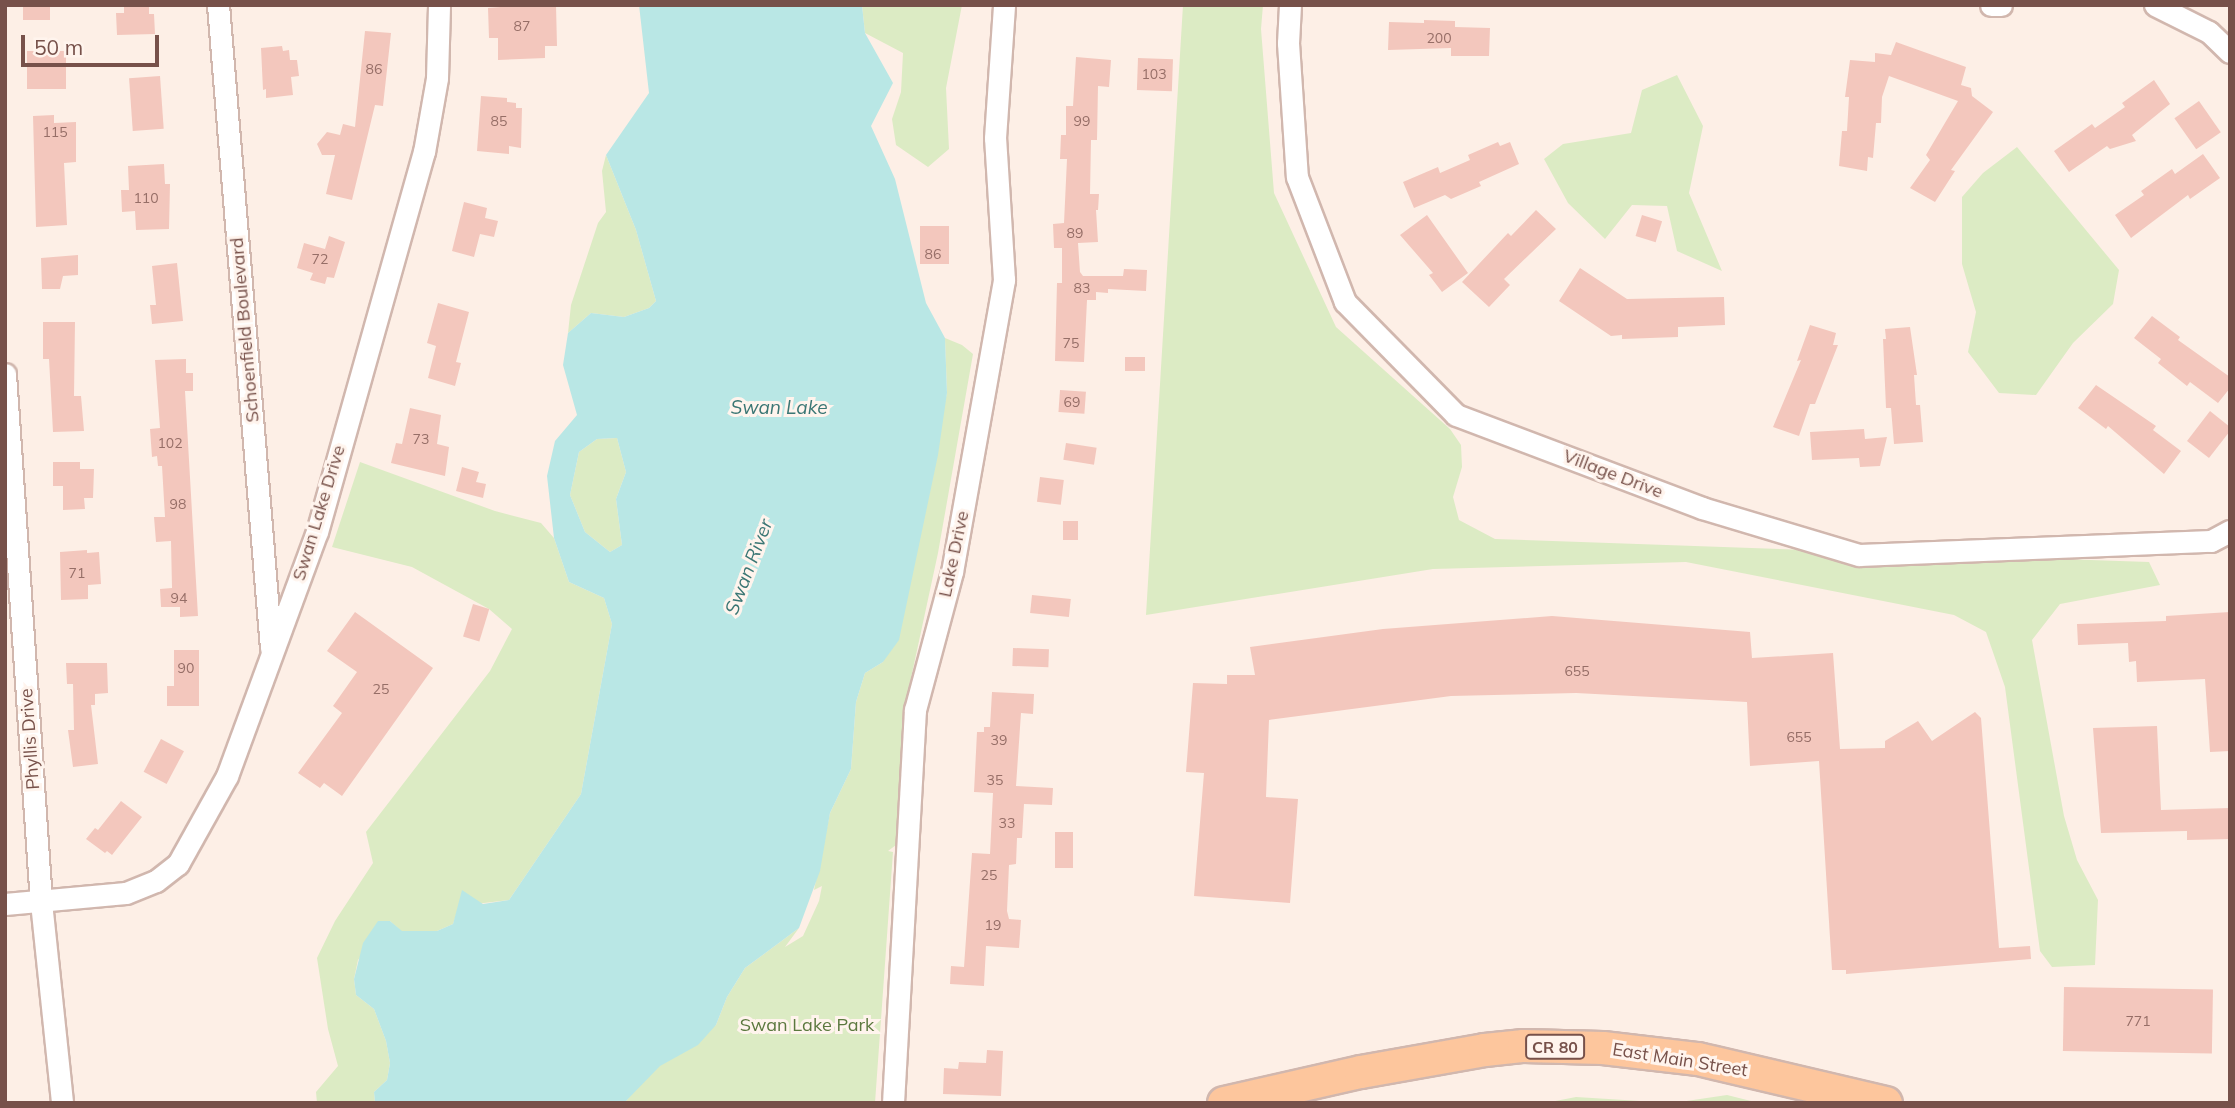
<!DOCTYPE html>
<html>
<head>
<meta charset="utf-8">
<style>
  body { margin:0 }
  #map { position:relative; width:2235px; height:1108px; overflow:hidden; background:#fdefe6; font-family:Mulish,sans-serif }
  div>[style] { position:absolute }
  .green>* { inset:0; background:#dcebc4 }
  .water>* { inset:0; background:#b9e7e5 }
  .building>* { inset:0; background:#f3c7bd; transform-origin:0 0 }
  .roads { filter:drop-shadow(2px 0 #d1b7ae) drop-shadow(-2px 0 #d1b7ae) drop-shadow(0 2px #d1b7ae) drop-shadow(0 -2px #d1b7ae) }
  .street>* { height:21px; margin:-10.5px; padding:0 10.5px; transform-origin:10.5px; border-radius:10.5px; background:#fff }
  .primary>* { height:32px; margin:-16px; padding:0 16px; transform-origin:16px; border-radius:16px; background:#fdc69d }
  span { translate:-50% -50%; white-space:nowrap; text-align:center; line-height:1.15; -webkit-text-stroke:6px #fff4ed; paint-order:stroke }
  .number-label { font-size:14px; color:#966e67 }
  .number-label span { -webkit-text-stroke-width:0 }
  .shield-label span { padding:2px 5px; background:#fff4ed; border:2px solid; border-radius:5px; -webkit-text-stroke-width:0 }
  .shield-label { font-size:16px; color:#77514a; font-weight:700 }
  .street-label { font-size:18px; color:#77514a }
  .park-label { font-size:18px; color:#5b783e }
  .water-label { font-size:19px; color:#3a7674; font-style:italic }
  .frame { position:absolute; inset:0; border:7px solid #77514a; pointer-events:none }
  .scale { position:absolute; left:21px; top:35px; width:138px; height:32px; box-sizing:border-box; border:4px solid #77514a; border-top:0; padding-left:9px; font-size:21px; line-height:24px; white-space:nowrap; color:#77514a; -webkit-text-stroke:5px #fff4ed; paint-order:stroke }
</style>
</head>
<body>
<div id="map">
  <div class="green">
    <i style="clip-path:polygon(862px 5px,962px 5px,946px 88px,949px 149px,928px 167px,896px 145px,892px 119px,901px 92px,903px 53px,865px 33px)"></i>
    <i style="clip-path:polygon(1183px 5px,1263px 5px,1261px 29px,1274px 193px,1336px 327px,1450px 429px,1461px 445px,1462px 467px,1453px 497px,1459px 520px,1495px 539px,2149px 562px,2160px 585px,2060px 604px,2032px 640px,2064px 816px,2077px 860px,2098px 900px,2095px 965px,2052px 967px,2040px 951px,2005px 687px,1986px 632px,1954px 615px,1686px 562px,1433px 569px,1146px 615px)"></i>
    <i style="clip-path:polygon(1677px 75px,1703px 126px,1689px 193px,1722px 271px,1677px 251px,1667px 206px,1632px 205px,1605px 239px,1568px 203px,1544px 159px,1563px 144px,1631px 133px,1642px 90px)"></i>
    <i style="clip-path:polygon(2017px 147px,2119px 270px,2113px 304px,2073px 343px,2036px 395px,1999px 393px,1968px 352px,1976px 312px,1962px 264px,1962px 197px,1983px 173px)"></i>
    <i style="clip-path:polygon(606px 155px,636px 230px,656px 301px,649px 308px,624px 317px,591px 313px,568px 333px,571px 305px,598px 223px,606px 212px,602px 171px)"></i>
    <i style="clip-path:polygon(945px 338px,962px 345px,973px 354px,938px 553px,908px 692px,896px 845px,888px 851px,893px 852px,875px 1103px,624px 1103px,659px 1063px,716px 1025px,727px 997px,745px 968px,799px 928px,785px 947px,803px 936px,819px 901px,822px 886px,814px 890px,830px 813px,851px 769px,856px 702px,865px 673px,883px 662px,947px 393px)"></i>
    <i style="clip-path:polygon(617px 438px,626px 472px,616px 499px,622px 545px,610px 552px,585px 532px,570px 495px,579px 452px,597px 439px)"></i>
    <i style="clip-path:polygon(360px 462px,495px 511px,541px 523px,554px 538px,569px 582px,604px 598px,612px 624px,581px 794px,509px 900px,459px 906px,453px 924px,437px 931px,401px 931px,390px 921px,358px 960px,354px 979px,356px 995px,374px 1009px,386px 1041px,390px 1063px,387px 1080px,374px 1092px,375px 1103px,317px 1103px,316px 1092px,338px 1066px,328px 1029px,317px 958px,335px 921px,373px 863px,366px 832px,490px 671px,512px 629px,489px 609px,412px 567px,332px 547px)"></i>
    <i style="clip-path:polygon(1727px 1095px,1759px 1103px,1545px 1103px,1576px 1097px,1673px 1103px)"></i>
  </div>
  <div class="water">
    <i style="clip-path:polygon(evenodd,639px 5px,862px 5px,865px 33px,893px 83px,871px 126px,895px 179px,926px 303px,945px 338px,947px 393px,938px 455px,899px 640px,883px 662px,865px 673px,856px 702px,851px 769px,830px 813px,820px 871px,799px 928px,745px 968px,727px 997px,716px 1025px,698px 1045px,660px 1066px,624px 1103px,375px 1103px,374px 1092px,387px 1080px,390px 1063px,386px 1041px,374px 1009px,356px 995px,354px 979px,363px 943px,378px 921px,390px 921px,402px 931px,437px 931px,453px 924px,462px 890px,483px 904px,509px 900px,581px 794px,612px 624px,604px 598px,569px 582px,554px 538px,547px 476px,555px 441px,577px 415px,563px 365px,568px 333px,591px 313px,624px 317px,649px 308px,656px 301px,636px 230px,606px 155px,649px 93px,639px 5px,617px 438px,626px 472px,616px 499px,622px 545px,610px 552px,585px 532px,570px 495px,579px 452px,597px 439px,617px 438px)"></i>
  </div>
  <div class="building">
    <i style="left:23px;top:5px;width:27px;height:15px"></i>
    <i style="clip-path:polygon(124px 5px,149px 5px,149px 14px,154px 14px,155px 34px,117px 35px,116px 13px,124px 13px)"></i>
    <i style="clip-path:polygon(527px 5px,556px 5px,557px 46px,545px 46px,545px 58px,498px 60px,498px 38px,489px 38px,488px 8px)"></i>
    <i style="clip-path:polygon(1424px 20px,1455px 21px,1455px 27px,1490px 28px,1489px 56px,1451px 56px,1451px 48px,1388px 50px,1389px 22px,1424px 23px)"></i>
    <i style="clip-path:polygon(365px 31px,391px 33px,383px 106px,375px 105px,352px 200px,326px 194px,335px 155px,322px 155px,317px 144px,327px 132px,340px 135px,343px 124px,355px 127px)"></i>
    <i style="clip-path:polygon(1896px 42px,1966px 67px,1961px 85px,1971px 88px,1972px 96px,1993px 112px,1951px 170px,1955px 171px,1935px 202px,1910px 188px,1930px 160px,1926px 155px,1958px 101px,1889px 76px,1882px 97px,1881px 123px,1876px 123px,1873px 158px,1868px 157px,1867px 171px,1839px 166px,1842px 131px,1847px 131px,1849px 97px,1845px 97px,1850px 60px,1875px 62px,1875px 53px,1891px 55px)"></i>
    <i style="clip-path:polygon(282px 46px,283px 51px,289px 50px,290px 60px,297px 60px,299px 76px,291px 77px,293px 95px,266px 98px,266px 89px,263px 90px,261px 48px)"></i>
    <i style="left:27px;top:51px;width:39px;height:38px"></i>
    <i style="clip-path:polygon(1076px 57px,1111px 60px,1109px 87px,1098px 86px,1097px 140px,1091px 140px,1090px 194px,1099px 194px,1098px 210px,1096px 210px,1098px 242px,1078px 243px,1080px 272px,1083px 276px,1123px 276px,1124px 269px,1147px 270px,1146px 291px,1108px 289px,1108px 293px,1096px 292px,1096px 300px,1087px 300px,1084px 362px,1055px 361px,1057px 283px,1062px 283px,1062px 248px,1054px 248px,1053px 224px,1064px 223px,1067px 159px,1060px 159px,1061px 135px,1066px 135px,1066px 106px,1073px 106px)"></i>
    <i style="left:1138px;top:58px;width:35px;height:32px;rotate:2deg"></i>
    <i style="left:160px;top:76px;width:53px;height:31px;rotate:86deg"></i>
    <i style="clip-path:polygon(2154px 80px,2170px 104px,2132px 135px,2136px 141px,2110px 149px,2107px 146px,2069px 172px,2054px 151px,2092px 124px,2095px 128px,2125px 107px,2122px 103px)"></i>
    <i style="clip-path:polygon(481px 96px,507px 98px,507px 102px,516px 103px,516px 108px,522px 108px,521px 148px,509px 146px,509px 154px,477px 151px)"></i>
    <i style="left:2199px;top:101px;width:38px;height:30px;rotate:55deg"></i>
    <i style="clip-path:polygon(54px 115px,54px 123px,76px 122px,76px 162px,64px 163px,67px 225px,36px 227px,33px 116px)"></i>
    <i style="clip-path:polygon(1498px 142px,1500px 146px,1510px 142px,1519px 164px,1479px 182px,1481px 186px,1451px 199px,1445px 195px,1414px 208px,1403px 182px,1438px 167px,1440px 173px,1470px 160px,1468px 155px)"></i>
    <i style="clip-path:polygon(2203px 154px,2220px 178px,2190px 199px,2188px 195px,2131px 238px,2115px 215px,2144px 195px,2141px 191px,2172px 169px,2175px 174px)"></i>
    <i style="clip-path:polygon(164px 164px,165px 184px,170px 184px,169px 229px,136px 230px,135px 211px,122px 212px,121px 190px,129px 190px,128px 166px)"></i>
    <i style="clip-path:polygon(464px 202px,487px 208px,485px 218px,498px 221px,494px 237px,480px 234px,474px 257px,452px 251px)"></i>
    <i style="clip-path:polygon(1536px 210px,1556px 229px,1504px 279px,1510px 285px,1489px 307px,1462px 282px,1508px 233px,1511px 236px)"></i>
    <i style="clip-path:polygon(1427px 215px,1468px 273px,1442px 292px,1429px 275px,1433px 273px,1400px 235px)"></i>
    <i style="left:1642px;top:215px;width:21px;height:22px;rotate:17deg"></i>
    <i style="left:920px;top:226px;width:29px;height:38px"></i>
    <i style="clip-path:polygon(329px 236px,345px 242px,334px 278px,327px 277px,325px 284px,310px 280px,313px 273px,297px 268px,304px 243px,325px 249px)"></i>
    <i style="clip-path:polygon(78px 255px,78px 275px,63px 276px,60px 289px,42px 289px,41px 258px)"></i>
    <i style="clip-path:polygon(177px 263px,183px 321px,152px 324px,150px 305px,156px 305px,152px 266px)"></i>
    <i style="clip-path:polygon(1580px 268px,1627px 299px,1724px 297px,1725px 325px,1678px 327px,1678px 337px,1622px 339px,1622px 335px,1611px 336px,1559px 301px)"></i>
    <i style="clip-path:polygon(438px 303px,469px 312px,456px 362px,461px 363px,455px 386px,428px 378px,436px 346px,427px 343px)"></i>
    <i style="clip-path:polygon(2152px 316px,2180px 337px,2178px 340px,2230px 377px,2230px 388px,2218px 403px,2190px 382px,2187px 386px,2158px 363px,2161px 359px,2134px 338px)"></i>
    <i style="clip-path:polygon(43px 322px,75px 322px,74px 396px,81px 396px,84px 431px,53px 432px,49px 359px,43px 359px)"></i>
    <i style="clip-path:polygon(1810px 325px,1836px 333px,1833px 345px,1838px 345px,1815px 404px,1810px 404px,1799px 436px,1773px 427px,1801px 360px,1797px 361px)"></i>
    <i style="clip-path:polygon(1910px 327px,1917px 375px,1914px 375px,1916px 405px,1920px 405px,1923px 442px,1894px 444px,1891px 408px,1886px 408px,1883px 339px,1886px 339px,1885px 329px)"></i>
    <i style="left:1125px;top:357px;width:20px;height:14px"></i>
    <i style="clip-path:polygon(186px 359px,186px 373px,193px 373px,193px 391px,185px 391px,198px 616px,180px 617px,180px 607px,161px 607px,160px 589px,172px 588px,171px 541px,156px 542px,154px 517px,165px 517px,162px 466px,158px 466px,157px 456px,152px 457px,150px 429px,160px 428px,155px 360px)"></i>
    <i style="clip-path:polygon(2096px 385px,2156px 426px,2153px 430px,2181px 451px,2164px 474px,2108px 426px,2106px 429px,2078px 408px)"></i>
    <i style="left:1060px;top:390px;width:26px;height:22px;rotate:4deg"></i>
    <i style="clip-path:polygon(410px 408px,441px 415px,437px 444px,449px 447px,445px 476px,391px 463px,396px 443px,402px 444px)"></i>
    <i style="clip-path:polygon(2210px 411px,2230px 427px,2230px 431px,2209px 458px,2187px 441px)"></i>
    <i style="clip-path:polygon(1864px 429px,1865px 439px,1887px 437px,1880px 466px,1860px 467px,1859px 458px,1812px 460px,1810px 432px)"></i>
    <i style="left:1066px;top:443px;width:31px;height:17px;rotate:9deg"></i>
    <i style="clip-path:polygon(53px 462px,80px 462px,80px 469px,94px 469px,93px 498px,84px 498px,85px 509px,63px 510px,63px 486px,53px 486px)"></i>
    <i style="clip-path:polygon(462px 467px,479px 472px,476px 482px,486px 484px,483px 498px,456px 491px)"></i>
    <i style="left:1040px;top:477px;width:24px;height:25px;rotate:7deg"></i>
    <i style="left:1063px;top:521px;width:15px;height:19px"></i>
    <i style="clip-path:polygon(87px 550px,87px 553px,99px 552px,101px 584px,88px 585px,88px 599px,61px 600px,60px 552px)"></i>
    <i style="left:1032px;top:595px;width:39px;height:18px;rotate:6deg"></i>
    <i style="left:473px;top:604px;width:17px;height:34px;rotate:17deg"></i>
    <i style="clip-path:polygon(355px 612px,433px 668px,342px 796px,324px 783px,320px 788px,298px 773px,342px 713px,333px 706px,357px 672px,327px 651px)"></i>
    <i style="clip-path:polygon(2230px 612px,2230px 751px,2210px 752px,2205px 679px,2137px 682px,2136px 661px,2129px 662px,2128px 643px,2078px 645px,2077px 624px,2166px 621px,2166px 616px)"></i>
    <i style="clip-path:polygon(1552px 616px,1750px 632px,1752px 658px,1833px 653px,1840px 749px,1885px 748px,1885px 741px,1918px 721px,1932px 741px,1975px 712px,1981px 718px,1999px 948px,2030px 946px,2031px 959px,1846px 974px,1846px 970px,1832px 970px,1819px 761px,1750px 766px,1747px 702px,1576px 693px,1451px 696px,1269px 720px,1266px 797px,1298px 799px,1290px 903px,1194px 896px,1204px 773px,1186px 772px,1193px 683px,1227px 684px,1227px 675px,1255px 675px,1250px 647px,1383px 629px)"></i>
    <i style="left:1013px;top:648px;width:36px;height:18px;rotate:2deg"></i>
    <i style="clip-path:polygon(174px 650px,199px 650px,199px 706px,167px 706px,167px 686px,174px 686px)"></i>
    <i style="clip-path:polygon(66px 663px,107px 663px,108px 693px,95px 694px,95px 705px,91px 705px,98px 764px,73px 767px,68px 730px,74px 730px,73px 684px,67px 684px)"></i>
    <i style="clip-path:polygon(992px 692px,1034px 694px,1033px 714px,1021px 713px,1016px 786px,1053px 788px,1052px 805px,1024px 804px,1022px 838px,1017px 838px,1016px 864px,1009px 865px,1007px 911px,1009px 919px,1021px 920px,1019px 948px,986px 946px,984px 986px,950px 984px,951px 966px,964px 967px,972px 853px,990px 854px,993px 793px,974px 792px,977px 732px,984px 732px,984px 727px,990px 727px)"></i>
    <i style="clip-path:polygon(2157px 726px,2161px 810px,2230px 808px,2230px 839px,2187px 840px,2187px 831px,2101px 833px,2093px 728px)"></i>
    <i style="left:161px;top:739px;width:26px;height:37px;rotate:28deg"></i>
    <i style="clip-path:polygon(121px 801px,142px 817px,112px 855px,107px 851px,105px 853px,86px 839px,95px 828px,98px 830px)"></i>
    <i style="left:1055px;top:832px;width:18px;height:36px"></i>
    <i style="left:2064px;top:987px;width:149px;height:64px;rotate:1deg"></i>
    <i style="clip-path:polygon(987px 1050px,1003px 1051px,1001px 1096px,943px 1094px,944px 1068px,958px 1069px,959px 1062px,986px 1063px)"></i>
  </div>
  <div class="roads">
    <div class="street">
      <i style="left:218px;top:5px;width:645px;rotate:85.29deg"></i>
      <i style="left:1290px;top:5px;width:38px;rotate:93deg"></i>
      <i style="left:1288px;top:43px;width:134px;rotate:86.2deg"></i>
      <i style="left:1297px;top:177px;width:134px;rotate:69deg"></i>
      <i style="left:1345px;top:302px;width:158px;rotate:45.5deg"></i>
      <i style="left:1456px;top:415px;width:263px;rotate:20.7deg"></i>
      <i style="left:1702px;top:508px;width:164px;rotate:16.7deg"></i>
      <i style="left:1859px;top:555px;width:352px;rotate:-2.3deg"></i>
      <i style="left:2211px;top:541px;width:21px;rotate:-28deg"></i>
      <i style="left:1991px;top:5px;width:10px"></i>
      <i style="left:2155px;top:5px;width:60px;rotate:26.6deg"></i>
      <i style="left:2209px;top:32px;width:29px;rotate:44deg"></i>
      <i style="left:5px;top:374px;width:529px;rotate:86.1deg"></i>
      <i style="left:41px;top:902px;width:202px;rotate:84deg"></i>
      <i style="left:5px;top:904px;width:121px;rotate:-5.2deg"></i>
      <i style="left:126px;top:893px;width:32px;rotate:-22deg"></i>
      <i style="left:156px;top:881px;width:28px;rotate:-38deg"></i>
      <i style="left:178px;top:864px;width:101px;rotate:-60.9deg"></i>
      <i style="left:227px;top:776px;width:260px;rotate:-69.8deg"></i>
      <i style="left:317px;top:532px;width:395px;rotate:-74.3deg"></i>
      <i style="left:424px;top:152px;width:75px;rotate:-80deg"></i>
      <i style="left:437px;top:78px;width:73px;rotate:-88.4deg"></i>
      <i style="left:893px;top:1103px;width:394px;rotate:-86.8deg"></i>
      <i style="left:915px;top:710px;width:143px;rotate:-75deg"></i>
      <i style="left:952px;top:572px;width:297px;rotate:-79.9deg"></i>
      <i style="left:1004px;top:280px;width:142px;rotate:-93.6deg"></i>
      <i style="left:995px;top:138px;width:133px;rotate:-86.1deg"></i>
    </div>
    <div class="primary">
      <i style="left:1224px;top:1103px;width:140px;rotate:-12.8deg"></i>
      <i style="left:1361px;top:1072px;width:126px;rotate:-10.1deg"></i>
      <i style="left:1485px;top:1050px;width:39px;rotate:-6deg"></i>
      <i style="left:1524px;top:1046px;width:79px;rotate:1.5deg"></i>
      <i style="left:1603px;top:1048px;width:96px;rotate:6.6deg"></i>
      <i style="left:1698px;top:1059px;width:193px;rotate:13.2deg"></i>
    </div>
  </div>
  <div class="number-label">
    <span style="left:522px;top:26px">87</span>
    <span style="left:1439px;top:38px">200</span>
    <span style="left:374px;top:69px">86</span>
    <span style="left:1154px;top:74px">103</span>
    <span style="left:499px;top:121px">85</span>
    <span style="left:1082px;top:121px">99</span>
    <span style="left:55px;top:132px">115</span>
    <span style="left:146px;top:198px">110</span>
    <span style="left:1075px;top:233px">89</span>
    <span style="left:933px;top:254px">86</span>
    <span style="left:320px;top:259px">72</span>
    <span style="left:1082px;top:288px">83</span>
    <span style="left:1071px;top:343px">75</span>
    <span style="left:1072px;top:402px">69</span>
    <span style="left:421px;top:439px">73</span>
    <span style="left:170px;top:443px">102</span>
    <span style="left:178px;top:504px">98</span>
    <span style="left:77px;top:573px">71</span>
    <span style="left:179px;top:598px">94</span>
    <span style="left:186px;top:668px">90</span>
    <span style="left:1577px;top:671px">655</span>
    <span style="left:381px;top:689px">25</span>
    <span style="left:1799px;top:737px">655</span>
    <span style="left:999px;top:740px">39</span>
    <span style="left:995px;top:780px">35</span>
    <span style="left:1007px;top:823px">33</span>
    <span style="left:989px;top:875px">25</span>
    <span style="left:993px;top:925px">19</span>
    <span style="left:2138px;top:1021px">771</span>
  </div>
  <div class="shield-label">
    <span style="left:1555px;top:1047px">CR 80</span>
  </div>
  <div class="street-label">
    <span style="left:245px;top:330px;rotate:-95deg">Schoenfield Boulevard</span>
    <span style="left:1613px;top:474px;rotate:21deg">Village Drive</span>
    <span style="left:319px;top:513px;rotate:-73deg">Swan Lake Drive</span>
    <span style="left:954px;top:554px;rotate:-78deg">Lake Drive</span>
    <span style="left:30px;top:739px;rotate:-94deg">Phyllis Drive</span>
    <span style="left:1680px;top:1060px;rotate:9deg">East Main Street</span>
  </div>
  <div class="park-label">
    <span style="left:807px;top:1025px">Swan Lake Park</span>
  </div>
  <div class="water-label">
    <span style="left:779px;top:408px">Swan Lake</span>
    <span style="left:749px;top:567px;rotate:-69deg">Swan River</span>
  </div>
  <div class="frame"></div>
  <div class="scale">50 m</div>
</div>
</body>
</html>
